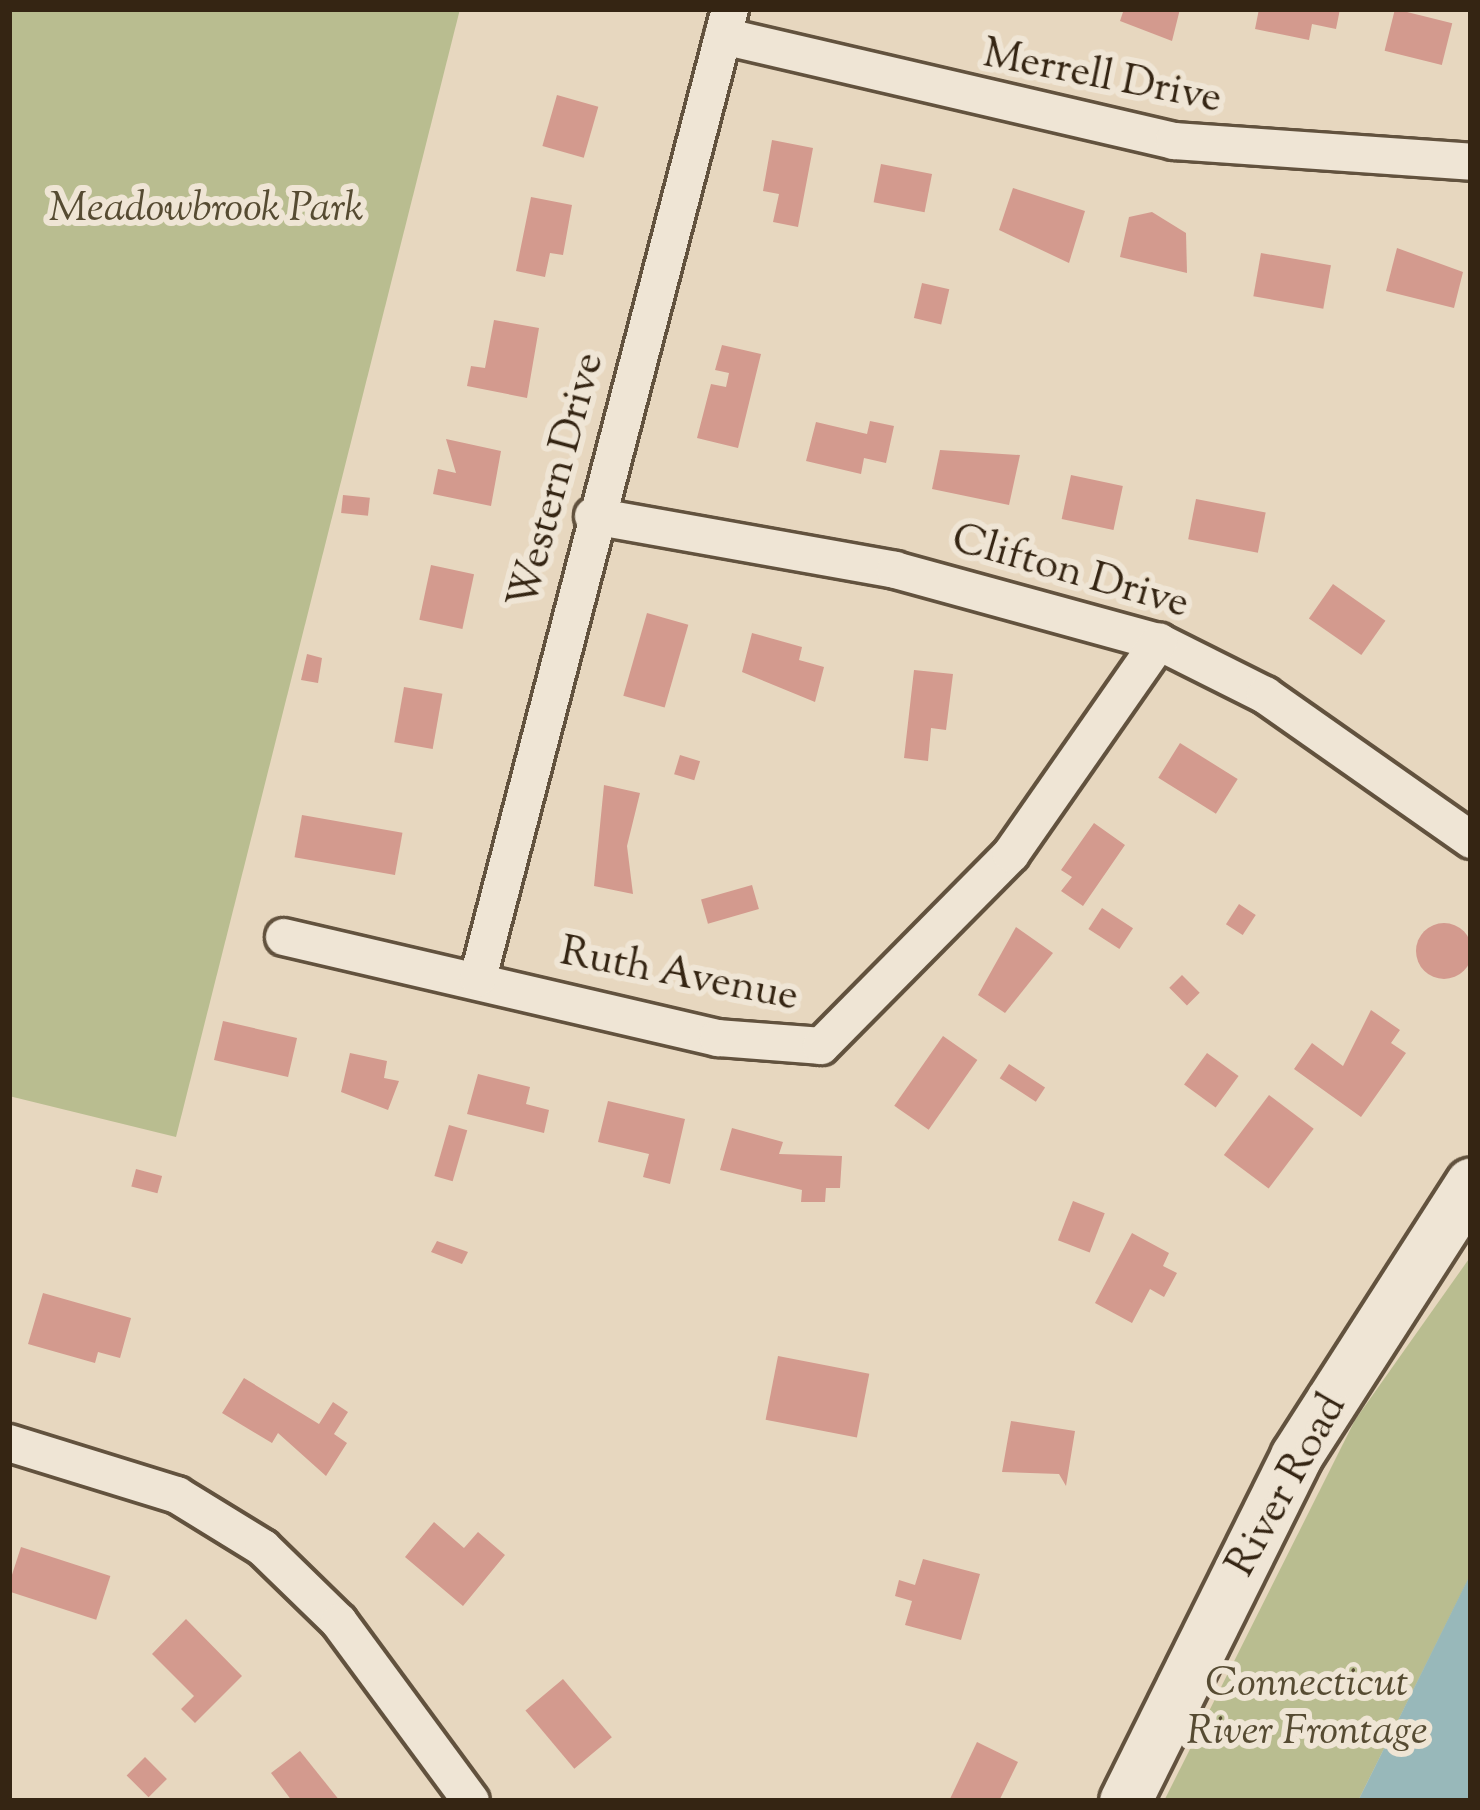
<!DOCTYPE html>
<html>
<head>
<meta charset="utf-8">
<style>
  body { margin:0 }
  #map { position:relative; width:1480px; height:1810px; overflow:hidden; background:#e7d7bf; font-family:"Sorts Mill Goudy",serif }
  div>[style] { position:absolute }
  .green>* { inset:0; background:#b9bd90 }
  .water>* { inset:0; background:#98b8ba }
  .building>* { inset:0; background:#d39a8e; transform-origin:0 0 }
  .round { border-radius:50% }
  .roads { filter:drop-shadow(3px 0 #62523e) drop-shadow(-3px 0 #62523e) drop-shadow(0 3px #62523e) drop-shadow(0 -3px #62523e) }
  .street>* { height:36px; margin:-18px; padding:0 18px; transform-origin:18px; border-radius:18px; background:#efe5d5 }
  .secondary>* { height:51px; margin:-25.5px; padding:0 25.5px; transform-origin:25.5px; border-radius:25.5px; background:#efe5d5 }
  span { translate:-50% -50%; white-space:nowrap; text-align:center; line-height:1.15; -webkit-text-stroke:12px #efe5d5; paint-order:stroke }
  .street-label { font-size:42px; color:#352513 }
  .park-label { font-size:42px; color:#564b32; font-style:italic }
  .frame { position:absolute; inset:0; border:12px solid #352513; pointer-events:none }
</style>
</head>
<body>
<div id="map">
  <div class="green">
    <i style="clip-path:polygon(9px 9px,460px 9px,176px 1137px,9px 1096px)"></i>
    <i style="clip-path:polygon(1471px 1256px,1471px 1574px,1358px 1801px,1164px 1801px,1355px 1420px)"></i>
  </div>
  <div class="water">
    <i style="clip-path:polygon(1471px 1574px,1471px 1801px,1358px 1801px,1469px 1577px)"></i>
  </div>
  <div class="building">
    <i style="clip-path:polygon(1124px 9px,1180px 9px,1172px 41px,1120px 21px)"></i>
    <i style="clip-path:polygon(1259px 9px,1340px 9px,1336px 29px,1312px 24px,1309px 40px,1255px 29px)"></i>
    <i style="left:1395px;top:9px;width:59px;height:43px;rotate:14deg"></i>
    <i style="left:557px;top:95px;width:43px;height:53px;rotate:16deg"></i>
    <i style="clip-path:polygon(772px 140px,813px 148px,798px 227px,773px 222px,779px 194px,763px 191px)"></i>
    <i style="left:881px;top:164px;width:52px;height:39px;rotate:11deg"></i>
    <i style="clip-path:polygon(1013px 188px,1085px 211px,1069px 263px,999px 230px)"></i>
    <i style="clip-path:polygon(531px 197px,572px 205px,563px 255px,550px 253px,545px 277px,516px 271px)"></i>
    <i style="clip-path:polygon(1152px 212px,1186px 233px,1187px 273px,1120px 257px,1129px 217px)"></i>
    <i style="clip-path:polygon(1397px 248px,1463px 272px,1454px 308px,1386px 291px)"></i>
    <i style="left:1261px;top:253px;width:71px;height:44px;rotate:10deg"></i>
    <i style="left:922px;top:283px;width:28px;height:36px;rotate:13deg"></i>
    <i style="clip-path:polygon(494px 320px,539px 328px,527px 398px,467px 386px,471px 366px,485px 368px)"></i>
    <i style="clip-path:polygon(722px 345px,761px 354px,738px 448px,697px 438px,711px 384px,726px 387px,729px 373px,715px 370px)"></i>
    <i style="clip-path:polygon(870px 421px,894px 426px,886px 463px,864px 458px,861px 474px,806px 461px,816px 422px,867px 434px)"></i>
    <i style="clip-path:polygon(446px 439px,501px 451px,491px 506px,433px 494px,438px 469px,456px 473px)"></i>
    <i style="clip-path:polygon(940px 450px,1020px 455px,1009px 505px,932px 489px)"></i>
    <i style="left:1071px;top:475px;width:53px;height:45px;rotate:12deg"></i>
    <i style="left:343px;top:495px;width:27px;height:18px;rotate:6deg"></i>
    <i style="left:1196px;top:499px;width:71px;height:41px;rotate:11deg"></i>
    <i style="left:431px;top:565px;width:44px;height:56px;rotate:12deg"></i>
    <i style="left:1333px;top:584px;width:64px;height:42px;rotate:35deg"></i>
    <i style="left:647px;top:613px;width:43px;height:86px;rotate:16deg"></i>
    <i style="clip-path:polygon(752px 633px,802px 647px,799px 660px,824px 667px,815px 702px,742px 672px)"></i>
    <i style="clip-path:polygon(307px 654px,322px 658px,318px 683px,301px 680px)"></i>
    <i style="clip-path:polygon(914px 670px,953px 674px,946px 730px,931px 728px,928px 761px,904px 758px)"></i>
    <i style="left:404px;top:687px;width:39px;height:56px;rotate:10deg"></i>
    <i style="left:1180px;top:743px;width:68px;height:41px;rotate:32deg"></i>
    <i style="left:680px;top:755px;width:21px;height:20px;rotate:17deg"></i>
    <i style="clip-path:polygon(604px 785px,640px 793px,627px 846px,633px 894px,594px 886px)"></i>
    <i style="left:302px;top:815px;width:102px;height:43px;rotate:10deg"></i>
    <i style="clip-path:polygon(1094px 823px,1125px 845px,1083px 906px,1061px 891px,1072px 877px,1061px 870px)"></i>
    <i style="left:752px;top:885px;width:25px;height:53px;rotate:74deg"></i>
    <i style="left:1239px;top:904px;width:20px;height:24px;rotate:33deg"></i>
    <i style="left:1102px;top:908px;width:37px;height:25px;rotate:33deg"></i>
    <i class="round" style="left:1416px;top:923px;width:56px;height:56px"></i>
    <i style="clip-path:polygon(1016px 927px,1053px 953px,1005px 1013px,978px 995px)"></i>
    <i style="left:1182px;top:975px;width:25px;height:18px;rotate:45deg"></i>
    <i style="clip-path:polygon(1371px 1010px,1400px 1030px,1391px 1043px,1406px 1053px,1361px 1117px,1294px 1069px,1312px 1043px,1343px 1066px)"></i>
    <i style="left:223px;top:1021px;width:76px;height:40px;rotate:13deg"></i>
    <i style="left:943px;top:1036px;width:42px;height:85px;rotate:35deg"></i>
    <i style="clip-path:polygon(350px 1053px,387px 1061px,384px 1078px,399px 1081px,388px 1110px,341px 1092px)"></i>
    <i style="left:1207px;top:1053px;width:39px;height:39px;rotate:36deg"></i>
    <i style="left:1009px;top:1064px;width:43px;height:17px;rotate:33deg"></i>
    <i style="clip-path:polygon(478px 1074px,530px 1087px,526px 1104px,549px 1110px,544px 1133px,467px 1114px)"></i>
    <i style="left:1269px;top:1095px;width:56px;height:75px;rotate:37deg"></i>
    <i style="clip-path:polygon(608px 1101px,685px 1119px,670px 1184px,643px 1177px,649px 1154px,598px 1142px)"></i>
    <i style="left:449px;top:1125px;width:19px;height:53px;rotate:16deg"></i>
    <i style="clip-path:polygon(732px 1128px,783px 1142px,779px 1154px,842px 1156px,840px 1188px,826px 1188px,825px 1202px,801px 1202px,802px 1190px,720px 1170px)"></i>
    <i style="left:136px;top:1169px;width:27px;height:18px;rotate:15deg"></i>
    <i style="left:1073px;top:1201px;width:34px;height:42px;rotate:21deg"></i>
    <i style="clip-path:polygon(1132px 1233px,1169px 1253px,1163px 1266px,1177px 1273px,1164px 1297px,1150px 1289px,1132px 1323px,1095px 1303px)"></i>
    <i style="clip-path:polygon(437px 1241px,468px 1252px,462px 1264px,431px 1252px)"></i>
    <i style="clip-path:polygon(43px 1293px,131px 1318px,120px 1358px,98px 1352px,95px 1363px,28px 1344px)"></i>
    <i style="left:778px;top:1356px;width:93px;height:65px;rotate:11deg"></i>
    <i style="clip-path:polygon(244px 1378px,319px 1424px,333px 1402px,348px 1412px,334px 1434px,347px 1443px,326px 1476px,278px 1433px,272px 1443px,222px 1413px)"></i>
    <i style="clip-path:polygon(1011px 1421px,1075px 1431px,1066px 1486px,1059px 1474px,1002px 1472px)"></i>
    <i style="clip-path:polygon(434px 1522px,464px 1548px,478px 1532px,505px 1555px,463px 1606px,405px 1557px)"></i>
    <i style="left:21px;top:1547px;width:94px;height:46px;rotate:18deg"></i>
    <i style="clip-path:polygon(923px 1559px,980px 1574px,961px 1640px,905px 1625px,912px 1601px,895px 1596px,899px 1580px,915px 1585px)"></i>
    <i style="clip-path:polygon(186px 1619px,242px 1676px,195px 1723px,181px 1709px,194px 1696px,152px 1654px)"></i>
    <i style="left:563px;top:1679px;width:76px;height:49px;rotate:50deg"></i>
    <i style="clip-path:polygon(977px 1742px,1018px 1762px,999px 1801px,949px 1801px)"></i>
    <i style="clip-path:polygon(300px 1751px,340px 1801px,292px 1801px,271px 1773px)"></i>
    <i style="left:145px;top:1757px;width:31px;height:26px;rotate:45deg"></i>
  </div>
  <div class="roads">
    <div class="street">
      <i style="left:723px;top:36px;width:463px;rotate:13.1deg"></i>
      <i style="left:1174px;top:141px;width:298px;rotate:4deg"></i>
      <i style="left:593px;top:516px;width:307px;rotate:10.1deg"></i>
      <i style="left:895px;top:570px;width:274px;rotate:15.3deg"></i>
      <i style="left:1159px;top:642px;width:119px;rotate:26.6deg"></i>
      <i style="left:1265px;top:695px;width:252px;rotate:35.1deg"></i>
      <i style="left:284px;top:937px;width:446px;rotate:13.1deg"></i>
      <i style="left:718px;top:1038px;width:103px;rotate:4.4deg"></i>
      <i style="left:821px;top:1046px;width:270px;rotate:-45.3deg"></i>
      <i style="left:1011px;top:854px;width:259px;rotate:-55.1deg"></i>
      <i style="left:478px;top:978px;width:1001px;rotate:-75.42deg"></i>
      <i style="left:9px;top:1443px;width:176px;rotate:17.2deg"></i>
      <i style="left:177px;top:1495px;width:101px;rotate:31.6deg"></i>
      <i style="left:263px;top:1548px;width:106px;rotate:44.2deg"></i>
      <i style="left:339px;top:1622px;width:222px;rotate:53.6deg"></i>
    </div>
    <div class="secondary">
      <i style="left:1125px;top:1801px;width:385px;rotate:-63.6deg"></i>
      <i style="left:1296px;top:1456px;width:324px;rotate:-57.3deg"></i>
    </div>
  </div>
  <div class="street-label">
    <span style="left:1102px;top:78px;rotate:11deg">Merrell Drive</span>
    <span style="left:558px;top:481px;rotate:-75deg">Western Drive</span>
    <span style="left:1070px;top:573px;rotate:16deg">Clifton Drive</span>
    <span style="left:679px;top:976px;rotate:11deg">Ruth Avenue</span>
    <span style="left:1288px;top:1486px;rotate:-61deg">River Road</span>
  </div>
  <div class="park-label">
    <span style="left:206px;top:210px">Meadowbrook Park</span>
    <span style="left:1307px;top:1709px">Connecticut<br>River Frontage</span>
  </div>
  <div class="frame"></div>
</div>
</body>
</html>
